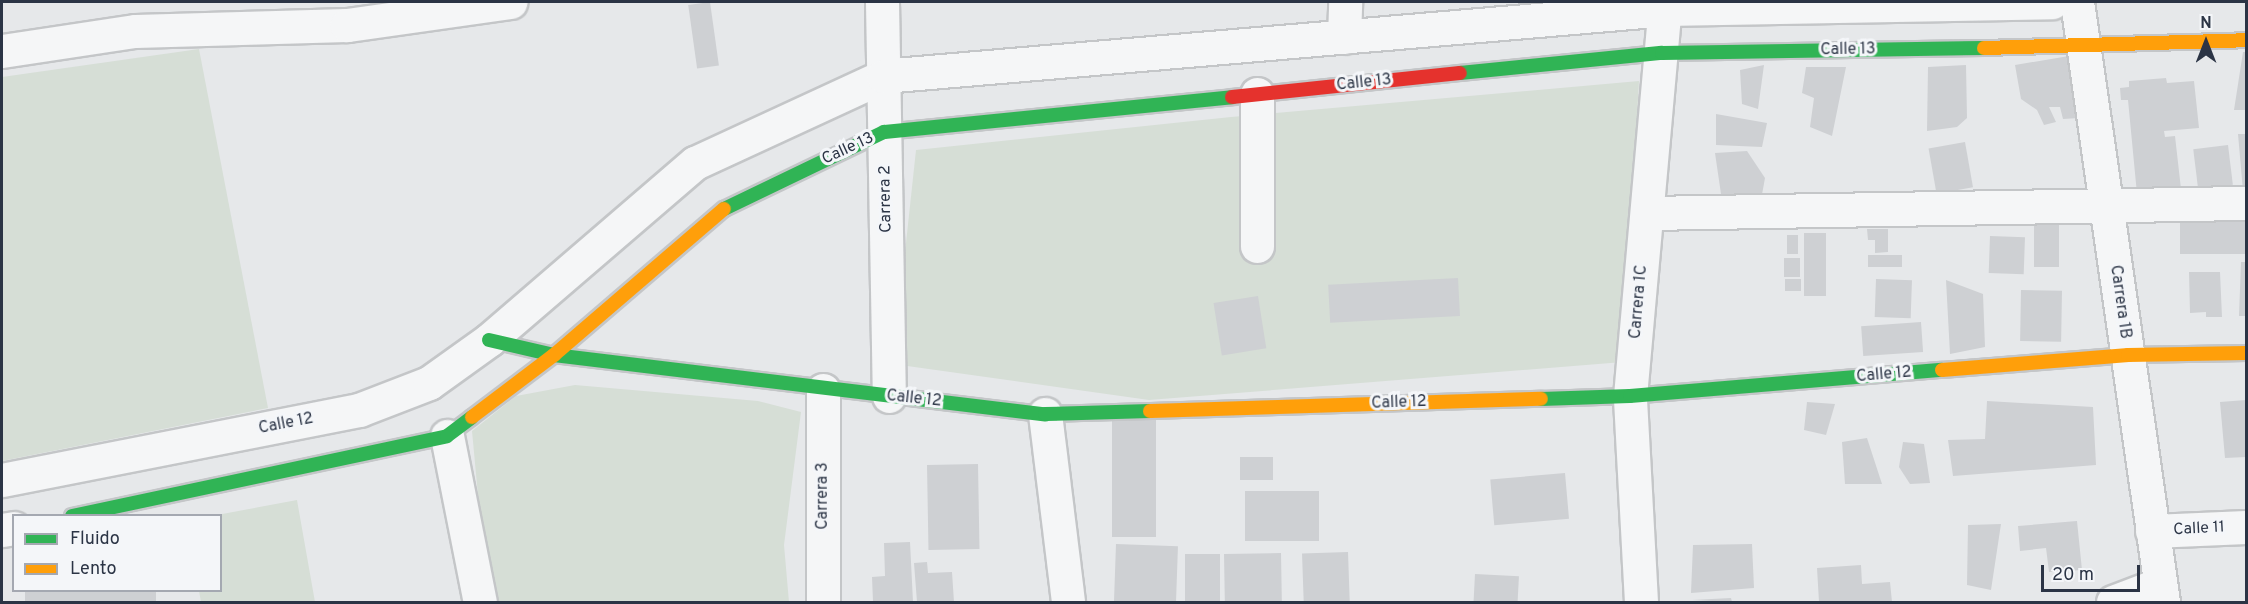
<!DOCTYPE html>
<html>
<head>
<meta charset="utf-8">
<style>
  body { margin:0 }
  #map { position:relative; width:2248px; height:604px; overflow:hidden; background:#e6e8ea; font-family:Overpass,sans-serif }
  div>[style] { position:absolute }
  .green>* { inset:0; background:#d6ded6 }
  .building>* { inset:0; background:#ced0d3; transform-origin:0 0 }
  .roads { filter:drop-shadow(2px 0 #c4c6c8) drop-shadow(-2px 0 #c4c6c8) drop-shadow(0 2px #c4c6c8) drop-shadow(0 -2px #c4c6c8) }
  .street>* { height:33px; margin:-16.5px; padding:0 16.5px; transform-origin:16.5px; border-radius:16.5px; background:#f5f6f7 }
  .fast>* { height:14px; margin:-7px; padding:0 7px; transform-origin:7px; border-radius:7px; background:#30b455 }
  .slow>* { height:14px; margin:-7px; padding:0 7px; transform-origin:7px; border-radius:7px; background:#ff9f0a }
  .jam>* { height:14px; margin:-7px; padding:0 7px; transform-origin:7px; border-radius:7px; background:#e5322d }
  span { translate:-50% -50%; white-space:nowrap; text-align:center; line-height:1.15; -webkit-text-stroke:6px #f4f6f9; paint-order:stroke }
  .street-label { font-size:16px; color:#2b3445 }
  .frame { position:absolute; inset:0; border:3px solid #2b3445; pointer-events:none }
  .legend { position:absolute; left:12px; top:514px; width:210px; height:78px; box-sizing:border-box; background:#f4f6f9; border:2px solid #a4a8b1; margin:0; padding:8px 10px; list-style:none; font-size:18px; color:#2b3445 }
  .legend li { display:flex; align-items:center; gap:12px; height:30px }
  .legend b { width:30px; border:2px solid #a4a8b1 }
  .north { position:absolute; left:2176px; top:12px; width:60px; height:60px; -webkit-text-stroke:4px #f4f6f9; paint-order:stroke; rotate:0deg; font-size:16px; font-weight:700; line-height:24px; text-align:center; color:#2b3445 }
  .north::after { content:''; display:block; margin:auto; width:21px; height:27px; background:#2b3445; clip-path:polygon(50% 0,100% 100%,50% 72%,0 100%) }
  .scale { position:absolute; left:2041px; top:565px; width:99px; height:27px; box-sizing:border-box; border:3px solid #2b3445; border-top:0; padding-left:8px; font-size:18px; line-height:21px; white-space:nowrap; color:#2b3445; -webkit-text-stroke:4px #f4f6f9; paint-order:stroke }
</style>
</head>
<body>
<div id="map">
  <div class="green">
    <i style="clip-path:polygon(199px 49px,268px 408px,2px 461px,2px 77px)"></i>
    <i style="clip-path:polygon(1639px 81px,1623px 362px,1149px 400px,893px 364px,916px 150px,1231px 117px)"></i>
    <i style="clip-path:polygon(575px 385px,758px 401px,801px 412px,784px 545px,789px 602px,488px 602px,472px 431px,516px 396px)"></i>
    <i style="clip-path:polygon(297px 500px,315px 602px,201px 602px,199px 591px,220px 590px,220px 516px,217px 515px)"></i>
  </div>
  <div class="building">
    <i style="left:710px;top:2px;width:64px;height:22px;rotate:82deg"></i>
    <i style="clip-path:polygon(2243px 52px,2246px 52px,2246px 110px,2234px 110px)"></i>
    <i style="clip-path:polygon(2069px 56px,2079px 118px,2063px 119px,2060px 107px,2049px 107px,2056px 122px,2044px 125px,2037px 110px,2021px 99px,2015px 65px)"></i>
    <i style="clip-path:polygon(1764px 65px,1758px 109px,1742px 104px,1740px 70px)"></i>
    <i style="clip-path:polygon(1966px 65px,1967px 118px,1957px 127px,1927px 131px,1928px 67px)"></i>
    <i style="clip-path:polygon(1806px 67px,1846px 67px,1832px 136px,1810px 127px,1814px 98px,1802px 93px)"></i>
    <i style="clip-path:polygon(2166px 78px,2167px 83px,2194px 81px,2199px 128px,2164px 131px,2165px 137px,2175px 136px,2181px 189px,2137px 194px,2128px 100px,2121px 100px,2120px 88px,2129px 87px,2129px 81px)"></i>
    <i style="clip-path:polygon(1716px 114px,1767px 123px,1762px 147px,1716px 145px)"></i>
    <i style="clip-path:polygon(2238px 134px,2246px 134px,2246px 191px,2243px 191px)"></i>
    <i style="left:1965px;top:142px;width:46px;height:37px;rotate:80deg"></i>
    <i style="left:2228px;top:145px;width:40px;height:35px;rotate:83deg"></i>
    <i style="clip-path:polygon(1747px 151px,1765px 178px,1761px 200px,1721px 194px,1715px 153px)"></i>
    <i style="left:2246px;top:212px;width:42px;height:66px;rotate:90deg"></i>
    <i style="left:2034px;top:225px;width:25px;height:42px"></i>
    <i style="clip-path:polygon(1867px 229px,1888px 229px,1888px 252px,1875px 253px,1875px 240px,1868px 240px)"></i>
    <i style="left:1804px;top:233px;width:22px;height:63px"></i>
    <i style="left:1787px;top:235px;width:11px;height:19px"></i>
    <i style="left:1990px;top:236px;width:35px;height:37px;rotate:2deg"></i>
    <i style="left:1868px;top:255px;width:34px;height:12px"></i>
    <i style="left:1784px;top:258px;width:16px;height:19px"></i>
    <i style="clip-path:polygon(2241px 262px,2246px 262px,2246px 316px,2239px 316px)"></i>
    <i style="clip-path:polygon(2189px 272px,2220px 272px,2222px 317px,2206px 317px,2206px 312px,2190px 313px)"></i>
    <i style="left:1458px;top:278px;width:38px;height:130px;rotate:87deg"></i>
    <i style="left:1785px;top:279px;width:16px;height:12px"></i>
    <i style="left:1876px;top:279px;width:36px;height:38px;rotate:2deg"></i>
    <i style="clip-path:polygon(1946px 280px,1983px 294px,1985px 347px,1950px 354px)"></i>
    <i style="left:2021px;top:290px;width:41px;height:51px;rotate:1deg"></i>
    <i style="left:1258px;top:296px;width:53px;height:45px;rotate:81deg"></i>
    <i style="left:1921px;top:322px;width:30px;height:60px;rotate:86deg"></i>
    <i style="clip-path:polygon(2246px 400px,2246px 457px,2225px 458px,2220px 402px)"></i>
    <i style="clip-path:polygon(1987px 401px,2093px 407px,2096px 465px,1953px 476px,1948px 440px,1985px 439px)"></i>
    <i style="clip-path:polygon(1807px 402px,1835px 404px,1826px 435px,1804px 430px)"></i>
    <i style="left:1112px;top:417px;width:44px;height:120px"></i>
    <i style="clip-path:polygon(1867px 438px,1882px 484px,1845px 484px,1842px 442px)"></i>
    <i style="clip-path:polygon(1903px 442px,1924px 444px,1930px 483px,1910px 484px,1899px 467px)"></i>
    <i style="left:1240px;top:457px;width:33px;height:23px"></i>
    <i style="left:978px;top:464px;width:85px;height:51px;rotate:89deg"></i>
    <i style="left:1565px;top:473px;width:46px;height:75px;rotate:85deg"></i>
    <i style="left:1245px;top:491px;width:74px;height:50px"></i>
    <i style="clip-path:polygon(2077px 521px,2082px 570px,2049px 572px,2046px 548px,2020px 551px,2018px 526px)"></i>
    <i style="clip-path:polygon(2001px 524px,1991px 590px,1967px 585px,1968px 525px)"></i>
    <i style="clip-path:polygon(910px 542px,913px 602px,873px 602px,872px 577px,885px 576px,884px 543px)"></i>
    <i style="left:1116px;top:544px;width:62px;height:58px;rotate:2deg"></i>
    <i style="clip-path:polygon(1752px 544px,1754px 588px,1691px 593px,1693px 545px)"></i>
    <i style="left:1348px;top:552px;width:50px;height:46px;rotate:88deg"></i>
    <i style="left:1281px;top:553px;width:49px;height:57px;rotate:89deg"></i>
    <i style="left:1185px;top:554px;width:35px;height:48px"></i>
    <i style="clip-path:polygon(927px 562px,928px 573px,952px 572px,954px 602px,917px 602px,914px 563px)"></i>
    <i style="clip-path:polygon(1861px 565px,1862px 584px,1890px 582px,1892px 602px,1819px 602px,1817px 568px)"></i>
    <i style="left:1475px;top:574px;width:44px;height:28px;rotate:3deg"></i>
    <i style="left:25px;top:590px;width:131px;height:12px"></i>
    <i style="clip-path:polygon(1731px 598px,1732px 602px,1692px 600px)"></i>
  </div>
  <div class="roads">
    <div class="street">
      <i style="left:882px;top:2px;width:394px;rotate:89deg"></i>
      <i style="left:2077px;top:2px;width:606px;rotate:81.84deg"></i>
      <i style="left:1344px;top:37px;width:35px;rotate:-88deg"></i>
      <i style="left:2px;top:51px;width:134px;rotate:-8.6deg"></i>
      <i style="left:135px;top:31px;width:212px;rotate:-1.6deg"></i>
      <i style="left:347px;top:25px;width:165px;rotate:-8deg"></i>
      <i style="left:1257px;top:94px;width:152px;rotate:90deg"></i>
      <i style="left:1647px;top:213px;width:599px;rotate:-0.96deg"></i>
      <i style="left:823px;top:390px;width:212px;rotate:90deg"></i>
      <i style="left:1045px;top:414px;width:189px;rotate:83deg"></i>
      <i style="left:447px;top:436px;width:169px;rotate:78.8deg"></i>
      <i style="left:2px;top:480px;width:364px;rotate:-11.1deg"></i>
      <i style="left:359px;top:410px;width:75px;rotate:-21.1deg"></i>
      <i style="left:429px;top:383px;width:74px;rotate:-35.6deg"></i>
      <i style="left:489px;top:340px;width:272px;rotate:-40.7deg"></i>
      <i style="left:695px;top:163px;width:207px;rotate:-24.8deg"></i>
      <i style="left:883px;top:76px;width:786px;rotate:-4.89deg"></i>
      <i style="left:1666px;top:9px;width:386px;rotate:-1deg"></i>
      <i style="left:2px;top:530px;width:12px;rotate:-9deg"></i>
      <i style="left:2152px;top:531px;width:94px;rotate:-2.4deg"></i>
      <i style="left:1641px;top:602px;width:206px;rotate:-93.1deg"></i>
      <i style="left:1630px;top:396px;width:396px;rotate:-84.9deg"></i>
      <i style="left:2113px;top:602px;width:50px;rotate:-21deg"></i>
    </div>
    <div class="fast">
      <i style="left:1460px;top:73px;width:203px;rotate:-5.7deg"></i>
      <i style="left:1662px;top:53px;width:322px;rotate:-0.9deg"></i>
      <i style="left:724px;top:209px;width:178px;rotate:-25.7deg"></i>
      <i style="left:884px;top:132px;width:350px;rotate:-5.7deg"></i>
      <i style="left:489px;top:340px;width:67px;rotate:13deg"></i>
      <i style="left:554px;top:355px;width:495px;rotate:6.9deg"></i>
      <i style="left:1045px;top:414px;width:105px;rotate:-1.6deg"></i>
      <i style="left:1541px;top:399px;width:89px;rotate:-1.9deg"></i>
      <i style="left:1630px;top:396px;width:313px;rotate:-4.8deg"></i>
      <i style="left:72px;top:516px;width:383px;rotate:-12deg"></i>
      <i style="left:447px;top:436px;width:31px;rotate:-37deg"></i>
    </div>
    <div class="slow">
      <i style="left:1984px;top:48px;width:262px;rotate:-1.7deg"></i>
      <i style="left:1942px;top:370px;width:187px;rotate:-4.6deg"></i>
      <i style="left:2128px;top:355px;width:118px;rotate:-1deg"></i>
      <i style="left:1150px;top:411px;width:391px;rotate:-1.8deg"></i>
      <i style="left:472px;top:417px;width:103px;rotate:-37.1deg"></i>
      <i style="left:554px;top:355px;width:224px;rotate:-40.7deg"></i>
    </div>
    <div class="jam">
      <i style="left:1232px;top:97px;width:229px;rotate:-6deg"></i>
    </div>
  </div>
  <div class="street-label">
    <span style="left:1848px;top:50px;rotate:-1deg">Calle 13</span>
    <span style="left:1364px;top:83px;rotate:-6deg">Calle 13</span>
    <span style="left:848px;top:149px;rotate:-25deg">Calle 13</span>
    <span style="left:886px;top:199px;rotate:-91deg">Carrera 2</span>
    <span style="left:1639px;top:302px;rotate:-85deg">Carrera 1C</span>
    <span style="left:2120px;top:302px;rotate:82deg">Carrera 1B</span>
    <span style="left:1884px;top:375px;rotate:-5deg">Calle 12</span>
    <span style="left:914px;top:399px;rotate:6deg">Calle 12</span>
    <span style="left:1399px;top:403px;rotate:-2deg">Calle 12</span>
    <span style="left:286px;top:424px;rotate:-11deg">Calle 12</span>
    <span style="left:823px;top:496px;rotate:-90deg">Carrera 3</span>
    <span style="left:2199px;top:529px;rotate:-3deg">Calle 11</span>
  </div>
  <div class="frame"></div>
  <ul class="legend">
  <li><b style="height:8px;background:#30b455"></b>Fluido</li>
  <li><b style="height:8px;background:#ff9f0a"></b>Lento</li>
  </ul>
  <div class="north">N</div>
  <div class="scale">20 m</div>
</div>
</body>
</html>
